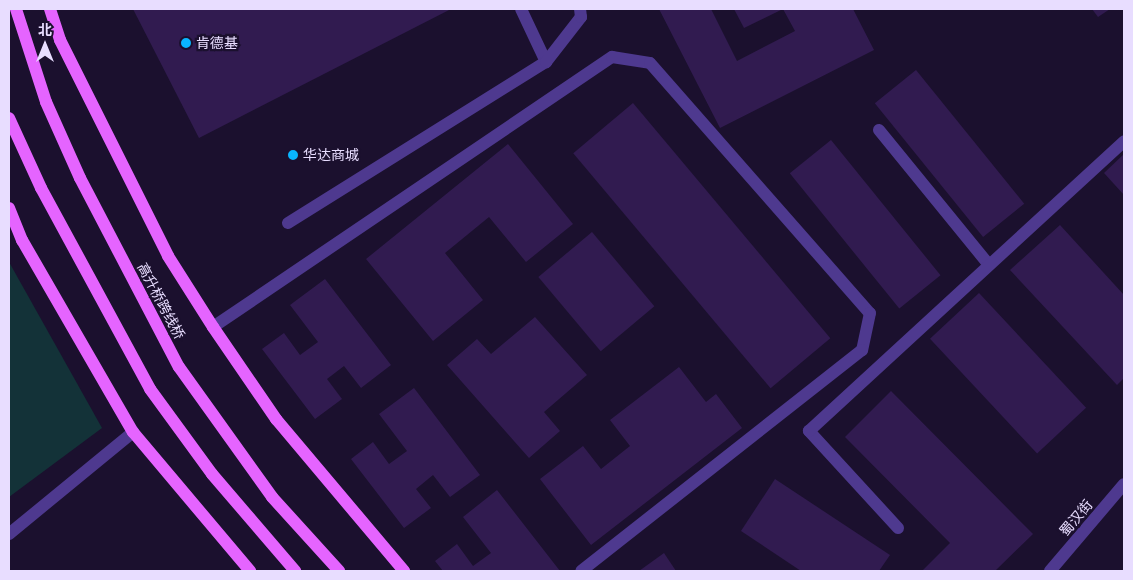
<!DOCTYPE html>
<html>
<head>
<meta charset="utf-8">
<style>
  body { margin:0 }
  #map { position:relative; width:1133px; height:580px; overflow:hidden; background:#1b102e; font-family:Quicksand,"Noto Sans SC",sans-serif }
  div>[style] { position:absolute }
  .green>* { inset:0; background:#133238 }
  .building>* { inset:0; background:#311b50; transform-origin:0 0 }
  .minor>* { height:12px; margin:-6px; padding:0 6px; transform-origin:6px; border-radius:6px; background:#4e398f }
  .major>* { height:12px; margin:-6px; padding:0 6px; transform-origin:6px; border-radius:6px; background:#e564ff }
  .dots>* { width:14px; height:14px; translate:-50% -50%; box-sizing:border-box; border:2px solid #1b102e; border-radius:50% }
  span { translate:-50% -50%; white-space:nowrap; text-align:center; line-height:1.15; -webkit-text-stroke:4.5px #1b102e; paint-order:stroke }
  .poi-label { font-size:14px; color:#e8ddff }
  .left { translate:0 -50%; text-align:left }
  .street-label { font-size:14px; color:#e8ddff }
  .frame { position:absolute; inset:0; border:10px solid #e8ddff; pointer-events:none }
  .north { position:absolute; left:20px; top:20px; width:50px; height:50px; -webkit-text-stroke:4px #1b102e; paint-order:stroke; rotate:0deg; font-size:14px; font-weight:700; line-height:20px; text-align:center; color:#e8ddff }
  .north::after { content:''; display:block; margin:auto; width:18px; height:22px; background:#e8ddff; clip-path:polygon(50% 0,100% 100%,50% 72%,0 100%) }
</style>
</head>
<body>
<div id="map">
  <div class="green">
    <i style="clip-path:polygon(9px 262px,102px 428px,9px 497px)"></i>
  </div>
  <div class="building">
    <i style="clip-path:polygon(133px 9px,451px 9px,199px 138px)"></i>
    <i style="clip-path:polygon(659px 9px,711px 9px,737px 61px,795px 31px,783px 9px,853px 9px,874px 50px,720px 128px)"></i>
    <i style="clip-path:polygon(734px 9px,783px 9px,744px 28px)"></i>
    <i style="clip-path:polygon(1092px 9px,1110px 9px,1098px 17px)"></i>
    <i style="left:916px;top:70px;width:172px;height:53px;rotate:51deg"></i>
    <i style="left:633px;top:103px;width:307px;height:78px;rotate:50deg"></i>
    <i style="left:831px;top:140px;width:174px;height:53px;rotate:51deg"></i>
    <i style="clip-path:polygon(508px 144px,573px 224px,526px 262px,489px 217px,445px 253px,483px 300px,433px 341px,366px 259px)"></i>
    <i style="clip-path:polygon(1124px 154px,1124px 195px,1104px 173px)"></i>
    <i style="clip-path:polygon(1060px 225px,1124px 295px,1124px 378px,1117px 385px,1010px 270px)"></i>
    <i style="left:592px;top:232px;width:97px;height:70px;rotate:50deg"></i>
    <i style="clip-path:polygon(325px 279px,391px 365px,361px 388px,344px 366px,327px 379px,342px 399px,315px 419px,262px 349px,284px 333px,300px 355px,318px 342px,290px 305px)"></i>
    <i style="left:979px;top:293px;width:157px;height:67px;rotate:47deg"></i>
    <i style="clip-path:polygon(535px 317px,587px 375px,544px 412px,560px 431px,529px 458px,447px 365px,477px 339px,491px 354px)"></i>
    <i style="clip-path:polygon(679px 367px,706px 402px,716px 394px,742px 428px,591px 545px,540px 479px,583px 446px,601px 469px,630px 446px,610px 420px)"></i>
    <i style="clip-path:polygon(414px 388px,480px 475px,450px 497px,433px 475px,416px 489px,431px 508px,404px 528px,351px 459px,373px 442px,389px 464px,407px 451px,379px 414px)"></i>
    <i style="clip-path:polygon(891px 391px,1033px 534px,995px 571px,922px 571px,950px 543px,845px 437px)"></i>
    <i style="clip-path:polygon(775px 479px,890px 555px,879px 571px,801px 571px,741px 531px)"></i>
    <i style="clip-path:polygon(497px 490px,560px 571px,443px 571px,435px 561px,457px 544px,473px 566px,491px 553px,463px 517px)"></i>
    <i style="clip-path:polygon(664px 553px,676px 571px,639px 571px)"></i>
  </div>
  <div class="minor">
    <i style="left:521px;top:9px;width:59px;rotate:64.7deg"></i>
    <i style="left:879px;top:130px;width:174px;rotate:50.8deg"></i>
    <i style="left:288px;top:223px;width:304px;rotate:-32deg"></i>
    <i style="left:546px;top:62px;width:57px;rotate:-52.1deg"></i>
    <i style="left:581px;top:17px;width:8px;rotate:-97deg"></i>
    <i style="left:213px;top:327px;width:482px;rotate:-34.1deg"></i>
    <i style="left:612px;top:57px;width:38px;rotate:9deg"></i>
    <i style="left:650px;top:63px;width:333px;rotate:48.7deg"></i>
    <i style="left:870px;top:313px;width:38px;rotate:102deg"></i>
    <i style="left:862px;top:350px;width:357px;rotate:141.8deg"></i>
    <i style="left:898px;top:528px;width:132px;rotate:-132.5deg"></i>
    <i style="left:809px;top:431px;width:428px;rotate:-42.6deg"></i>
    <i style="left:9px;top:534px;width:161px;rotate:-39.4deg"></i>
    <i style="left:1050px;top:571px;width:114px;rotate:-49.6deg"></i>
  </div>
  <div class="major">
    <i style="left:16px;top:9px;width:98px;rotate:72.1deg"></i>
    <i style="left:46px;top:102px;width:83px;rotate:65.9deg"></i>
    <i style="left:80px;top:178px;width:213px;rotate:62.4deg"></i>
    <i style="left:179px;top:367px;width:160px;rotate:54.4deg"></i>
    <i style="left:272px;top:497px;width:100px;rotate:47.8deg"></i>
    <i style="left:50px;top:9px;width:33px;rotate:72deg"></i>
    <i style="left:60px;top:40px;width:241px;rotate:63.4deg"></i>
    <i style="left:168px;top:256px;width:84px;rotate:57.6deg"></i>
    <i style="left:213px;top:327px;width:112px;rotate:55.6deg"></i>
    <i style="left:276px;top:419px;width:199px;rotate:49.9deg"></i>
    <i style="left:9px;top:118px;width:77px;rotate:65.4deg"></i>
    <i style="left:41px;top:188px;width:229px;rotate:61.5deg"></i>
    <i style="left:150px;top:389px;width:105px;rotate:53.9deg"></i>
    <i style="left:212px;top:474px;width:128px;rotate:49.4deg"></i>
    <i style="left:9px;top:208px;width:35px;rotate:68deg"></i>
    <i style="left:22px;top:240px;width:222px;rotate:60deg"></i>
    <i style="left:133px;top:432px;width:182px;rotate:49.9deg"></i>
  </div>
  <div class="dots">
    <i style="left:186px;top:43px;background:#09b5ff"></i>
    <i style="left:293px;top:155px;background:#09b5ff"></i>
  </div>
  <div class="poi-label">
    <span class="left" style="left:196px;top:43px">肯德基</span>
    <span class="left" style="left:303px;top:155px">华达商城</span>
  </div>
  <div class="street-label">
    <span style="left:161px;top:301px;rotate:62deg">高升桥跨线桥</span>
    <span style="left:1076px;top:518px;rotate:-50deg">蜀汉街</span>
  </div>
  <div class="frame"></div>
  <div class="north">北</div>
</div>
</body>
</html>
